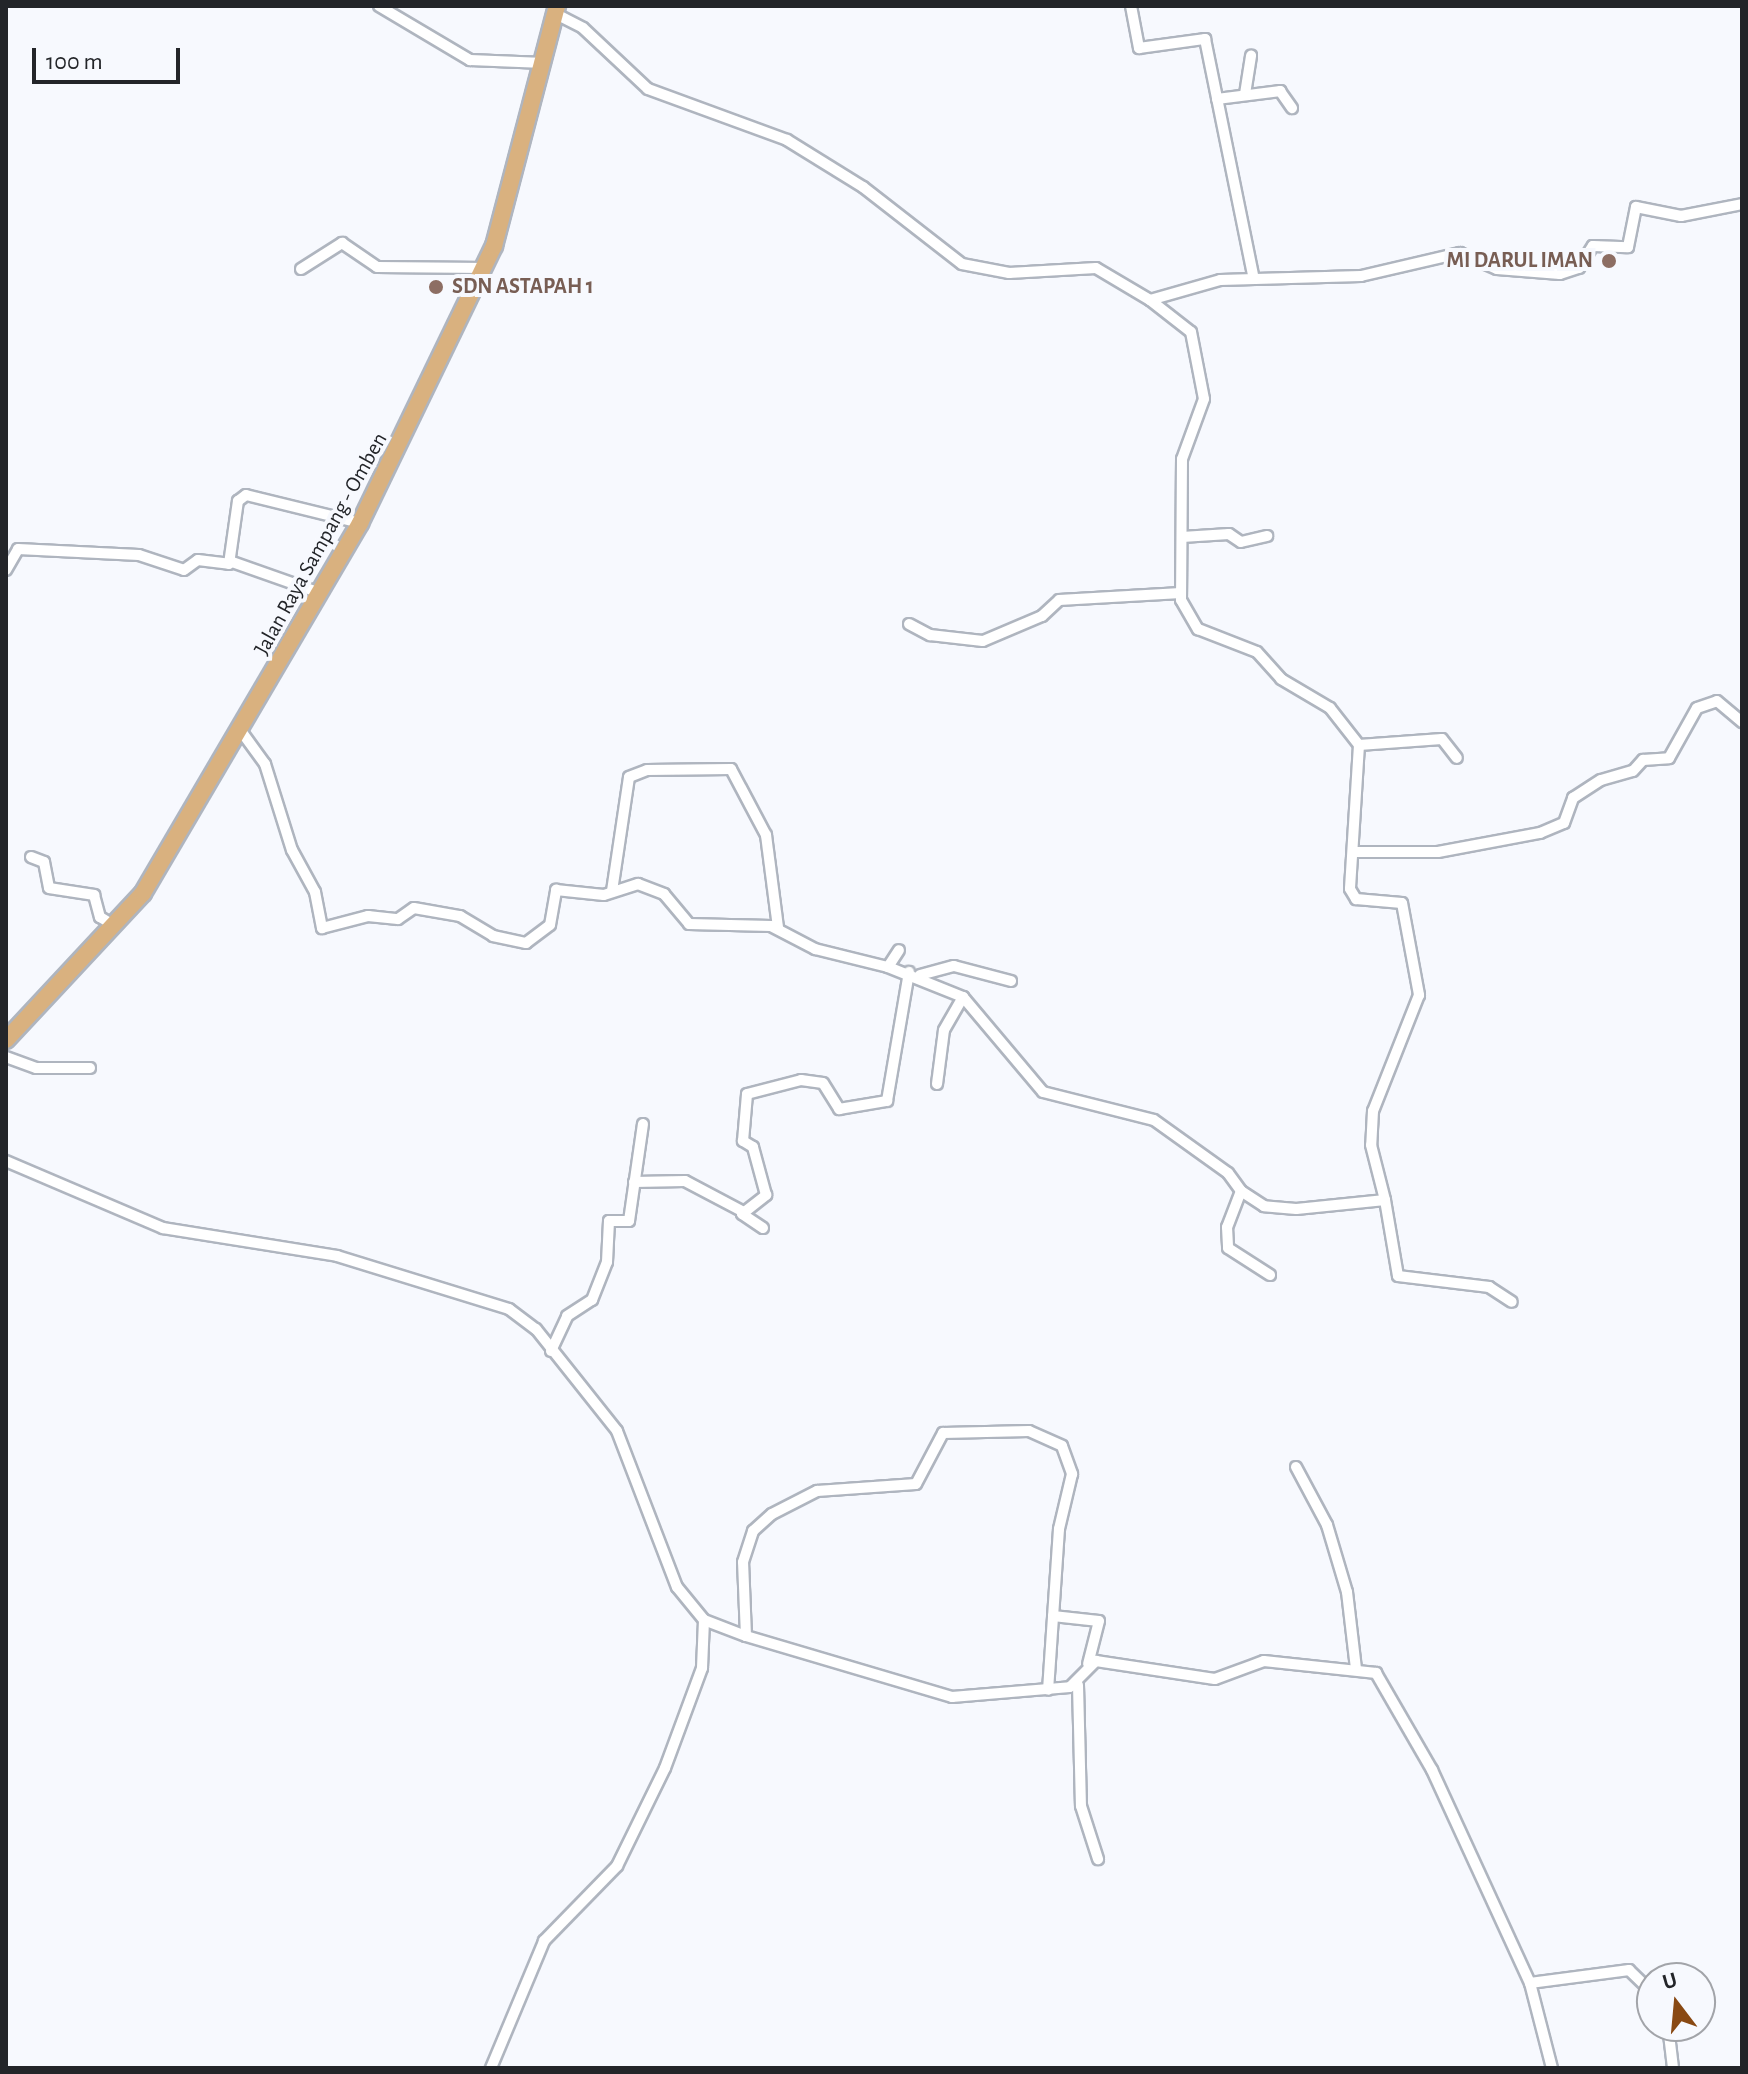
<!DOCTYPE html>
<html>
<head>
<meta charset="utf-8">
<style>
  body { margin:0 }
  #map { position:relative; width:1748px; height:2074px; overflow:hidden; background:#f7f9fe; font-family:"Alegreya Sans",sans-serif }
  div>[style] { position:absolute }
  .roads { filter:drop-shadow(2px 0 #afb5bf) drop-shadow(-2px 0 #afb5bf) drop-shadow(0 2px #afb5bf) drop-shadow(0 -2px #afb5bf) }
  .street>* { height:10px; margin:-5px; padding:0 5px; transform-origin:5px; border-radius:5px; background:#fff }
  .primary>* { height:16px; margin:-8px; padding:0 8px; transform-origin:8px; border-radius:8px; background:#d9b17f }
  .dots>* { width:22px; height:22px; translate:-50% -50%; box-sizing:border-box; border:4px solid #f7f9fe; border-radius:50% }
  span { translate:-50% -50%; white-space:nowrap; text-align:center; line-height:1.15; -webkit-text-stroke:8px #f7f9fe; paint-order:stroke }
  .education-label { font-size:22px; color:#785e54; font-weight:700 }
  .right { translate:-100% -50%; text-align:right }
  .left { translate:0 -50%; text-align:left }
  .street-label { font-size:22px; color:#232529 }
  .frame { position:absolute; inset:0; border:8px solid #232529; pointer-events:none }
  .north { position:absolute; left:1636px; top:1962px; width:80px; height:80px; box-sizing:border-box; background:#f7f9fe; border:2px solid #a2a4a9; border-radius:50%; rotate:344deg; font-size:22px; font-weight:700; line-height:32px; text-align:center; color:#232529 }
  .north::after { content:''; display:block; margin:auto; width:28px; height:36px; background:#894913; clip-path:polygon(50% 0,100% 100%,50% 72%,0 100%) }
  .scale { position:absolute; left:32px; top:48px; width:148px; height:36px; box-sizing:border-box; border:4px solid #232529; border-top:0; padding-left:10px; font-size:24px; line-height:28px; white-space:nowrap; color:#232529; -webkit-text-stroke:6px #f7f9fe; paint-order:stroke }
</style>
</head>
<body>
<div id="map">
  <div class="roads">
    <div class="street">
      <i style="left:379px;top:6px;width:106px;rotate:30.7deg"></i>
      <i style="left:470px;top:60px;width:74px;rotate:2.3deg"></i>
      <i style="left:1131px;top:6px;width:43px;rotate:79.2deg"></i>
      <i style="left:1139px;top:48px;width:67px;rotate:-7.8deg"></i>
      <i style="left:1205px;top:39px;width:245px;rotate:78.5deg"></i>
      <i style="left:556px;top:14px;width:30px;rotate:27deg"></i>
      <i style="left:583px;top:28px;width:89px;rotate:43.2deg"></i>
      <i style="left:648px;top:89px;width:148px;rotate:20.1deg"></i>
      <i style="left:787px;top:140px;width:89px;rotate:31.7deg"></i>
      <i style="left:863px;top:187px;width:125px;rotate:37.9deg"></i>
      <i style="left:962px;top:264px;width:48px;rotate:10.8deg"></i>
      <i style="left:1009px;top:273px;width:87px;rotate:-3.3deg"></i>
      <i style="left:1096px;top:268px;width:63px;rotate:30.7deg"></i>
      <i style="left:1150px;top:300px;width:73px;rotate:-15.9deg"></i>
      <i style="left:1220px;top:280px;width:141px;rotate:-1.6deg"></i>
      <i style="left:1361px;top:276px;width:102px;rotate:-13.1deg"></i>
      <i style="left:1460px;top:253px;width:40px;rotate:23.4deg"></i>
      <i style="left:1497px;top:269px;width:63px;rotate:4.5deg"></i>
      <i style="left:1560px;top:274px;width:20px;rotate:-18deg"></i>
      <i style="left:1579px;top:268px;width:26px;rotate:-58deg"></i>
      <i style="left:1593px;top:246px;width:35px;rotate:2deg"></i>
      <i style="left:1628px;top:247px;width:41px;rotate:-78.7deg"></i>
      <i style="left:1636px;top:207px;width:46px;rotate:11.3deg"></i>
      <i style="left:1681px;top:216px;width:62px;rotate:-11.1deg"></i>
      <i style="left:1245px;top:94px;width:39px;rotate:-81deg"></i>
      <i style="left:1217px;top:99px;width:64px;rotate:-7.2deg"></i>
      <i style="left:1280px;top:91px;width:21px;rotate:55deg"></i>
      <i style="left:301px;top:269px;width:49px;rotate:-32.4deg"></i>
      <i style="left:342px;top:243px;width:42px;rotate:34.4deg"></i>
      <i style="left:377px;top:267px;width:108px;rotate:0.5deg"></i>
      <i style="left:1150px;top:300px;width:52px;rotate:38deg"></i>
      <i style="left:1191px;top:332px;width:68px;rotate:79deg"></i>
      <i style="left:1204px;top:399px;width:64px;rotate:110.1deg"></i>
      <i style="left:1182px;top:459px;width:141px;rotate:90.4deg"></i>
      <i style="left:1181px;top:600px;width:34px;rotate:60deg"></i>
      <i style="left:1198px;top:629px;width:63px;rotate:21.3deg"></i>
      <i style="left:1257px;top:652px;width:36px;rotate:48deg"></i>
      <i style="left:1281px;top:679px;width:57px;rotate:30.6deg"></i>
      <i style="left:1330px;top:708px;width:47px;rotate:51.9deg"></i>
      <i style="left:1359px;top:745px;width:144px;rotate:93.6deg"></i>
      <i style="left:1350px;top:889px;width:12px;rotate:59deg"></i>
      <i style="left:1356px;top:899px;width:46px;rotate:5deg"></i>
      <i style="left:1402px;top:903px;width:94px;rotate:79.5deg"></i>
      <i style="left:1419px;top:995px;width:125px;rotate:111.6deg"></i>
      <i style="left:1373px;top:1111px;width:34px;rotate:93deg"></i>
      <i style="left:1371px;top:1145px;width:57px;rotate:75.7deg"></i>
      <i style="left:1385px;top:1200px;width:89px;rotate:174.2deg"></i>
      <i style="left:1296px;top:1209px;width:32px;rotate:-175deg"></i>
      <i style="left:1264px;top:1206px;width:27px;rotate:-147deg"></i>
      <i style="left:1182px;top:537px;width:47px;rotate:-3.7deg"></i>
      <i style="left:1229px;top:534px;width:14px;rotate:34deg"></i>
      <i style="left:1241px;top:542px;width:27px;rotate:-13deg"></i>
      <i style="left:232px;top:562px;width:93px;rotate:19.4deg"></i>
      <i style="left:6px;top:570px;width:24px;rotate:-60deg"></i>
      <i style="left:18px;top:549px;width:121px;rotate:2.8deg"></i>
      <i style="left:139px;top:555px;width:47px;rotate:18.4deg"></i>
      <i style="left:184px;top:570px;width:17px;rotate:-36deg"></i>
      <i style="left:198px;top:560px;width:31px;rotate:7deg"></i>
      <i style="left:229px;top:564px;width:64px;rotate:-81.9deg"></i>
      <i style="left:238px;top:501px;width:10px;rotate:-37deg"></i>
      <i style="left:246px;top:495px;width:117px;rotate:13.8deg"></i>
      <i style="left:909px;top:624px;width:24px;rotate:28deg"></i>
      <i style="left:930px;top:635px;width:53px;rotate:6.5deg"></i>
      <i style="left:983px;top:641px;width:64px;rotate:-23deg"></i>
      <i style="left:1042px;top:616px;width:23px;rotate:-43deg"></i>
      <i style="left:1059px;top:600px;width:122px;rotate:-3.3deg"></i>
      <i style="left:241px;top:731px;width:41px;rotate:54deg"></i>
      <i style="left:265px;top:764px;width:90px;rotate:72.6deg"></i>
      <i style="left:292px;top:850px;width:48px;rotate:61.3deg"></i>
      <i style="left:315px;top:892px;width:37px;rotate:79deg"></i>
      <i style="left:322px;top:928px;width:48px;rotate:-14.6deg"></i>
      <i style="left:368px;top:916px;width:30px;rotate:6deg"></i>
      <i style="left:398px;top:919px;width:19px;rotate:-35deg"></i>
      <i style="left:414px;top:908px;width:47px;rotate:9.9deg"></i>
      <i style="left:460px;top:916px;width:39px;rotate:31deg"></i>
      <i style="left:493px;top:936px;width:34px;rotate:12deg"></i>
      <i style="left:526px;top:943px;width:30px;rotate:-37deg"></i>
      <i style="left:550px;top:925px;width:36px;rotate:-80deg"></i>
      <i style="left:556px;top:890px;width:48px;rotate:5.9deg"></i>
      <i style="left:604px;top:895px;width:36px;rotate:-18deg"></i>
      <i style="left:638px;top:884px;width:28px;rotate:21deg"></i>
      <i style="left:664px;top:894px;width:39px;rotate:50deg"></i>
      <i style="left:689px;top:924px;width:82px;rotate:1.4deg"></i>
      <i style="left:771px;top:926px;width:50px;rotate:27.6deg"></i>
      <i style="left:815px;top:949px;width:75px;rotate:13.9deg"></i>
      <i style="left:888px;top:967px;width:20px;rotate:-57deg"></i>
      <i style="left:1359px;top:745px;width:83px;rotate:-4.1deg"></i>
      <i style="left:1442px;top:739px;width:24px;rotate:52deg"></i>
      <i style="left:1353px;top:852px;width:85px"></i>
      <i style="left:1438px;top:852px;width:104px;rotate:-10.6deg"></i>
      <i style="left:1540px;top:833px;width:26px;rotate:-23deg"></i>
      <i style="left:1564px;top:823px;width:27px;rotate:-70deg"></i>
      <i style="left:1573px;top:798px;width:33px;rotate:-33deg"></i>
      <i style="left:1601px;top:780px;width:33px;rotate:-16deg"></i>
      <i style="left:1633px;top:771px;width:15px;rotate:-48deg"></i>
      <i style="left:1643px;top:760px;width:26px;rotate:-4deg"></i>
      <i style="left:1669px;top:758px;width:57px;rotate:-60.8deg"></i>
      <i style="left:1697px;top:708px;width:21px;rotate:-19deg"></i>
      <i style="left:1717px;top:701px;width:33px;rotate:40deg"></i>
      <i style="left:31px;top:857px;width:14px;rotate:21deg"></i>
      <i style="left:44px;top:862px;width:26px;rotate:79deg"></i>
      <i style="left:49px;top:888px;width:46px;rotate:8.8deg"></i>
      <i style="left:94px;top:895px;width:23px;rotate:75deg"></i>
      <i style="left:100px;top:917px;width:17px;rotate:31deg"></i>
      <i style="left:612px;top:891px;width:115px;rotate:-81.5deg"></i>
      <i style="left:629px;top:777px;width:19px;rotate:-21deg"></i>
      <i style="left:647px;top:770px;width:84px;rotate:-0.7deg"></i>
      <i style="left:731px;top:769px;width:75px;rotate:62.1deg"></i>
      <i style="left:766px;top:835px;width:94px;rotate:82.6deg"></i>
      <i style="left:888px;top:967px;width:81px;rotate:21.8deg"></i>
      <i style="left:963px;top:997px;width:124px;rotate:49.9deg"></i>
      <i style="left:1043px;top:1092px;width:114px;rotate:14.2deg"></i>
      <i style="left:1154px;top:1120px;width:91px;rotate:35.6deg"></i>
      <i style="left:1228px;top:1173px;width:22px;rotate:54deg"></i>
      <i style="left:1241px;top:1191px;width:39px;rotate:111deg"></i>
      <i style="left:1227px;top:1227px;width:21px;rotate:87deg"></i>
      <i style="left:1228px;top:1248px;width:50px;rotate:32.7deg"></i>
      <i style="left:920px;top:975px;width:35px;rotate:-15deg"></i>
      <i style="left:954px;top:966px;width:59px;rotate:14.7deg"></i>
      <i style="left:6px;top:1057px;width:32px;rotate:20deg"></i>
      <i style="left:36px;top:1068px;width:54px"></i>
      <i style="left:937px;top:1084px;width:54px;rotate:-82.6deg"></i>
      <i style="left:944px;top:1030px;width:38px;rotate:-60deg"></i>
      <i style="left:6px;top:1161px;width:171px;rotate:23.1deg"></i>
      <i style="left:163px;top:1228px;width:176px;rotate:9.1deg"></i>
      <i style="left:337px;top:1256px;width:180px;rotate:17.1deg"></i>
      <i style="left:509px;top:1309px;width:34px;rotate:37deg"></i>
      <i style="left:536px;top:1329px;width:130px;rotate:51.5deg"></i>
      <i style="left:617px;top:1431px;width:167px;rotate:69deg"></i>
      <i style="left:677px;top:1587px;width:43px;rotate:50.7deg"></i>
      <i style="left:704px;top:1620px;width:45px;rotate:20.9deg"></i>
      <i style="left:746px;top:1636px;width:215px;rotate:16.5deg"></i>
      <i style="left:952px;top:1697px;width:118px;rotate:-4.8deg"></i>
      <i style="left:1070px;top:1687px;width:37px;rotate:-45deg"></i>
      <i style="left:1096px;top:1661px;width:120px;rotate:8.6deg"></i>
      <i style="left:1215px;top:1679px;width:52px;rotate:-20.2deg"></i>
      <i style="left:1264px;top:1661px;width:113px;rotate:6.1deg"></i>
      <i style="left:1376px;top:1673px;width:112px;rotate:60deg"></i>
      <i style="left:1432px;top:1770px;width:234px;rotate:65.3deg"></i>
      <i style="left:1530px;top:1983px;width:88px;rotate:75.5deg"></i>
      <i style="left:634px;top:1182px;width:51px;rotate:-1.1deg"></i>
      <i style="left:685px;top:1181px;width:64px;rotate:27.8deg"></i>
      <i style="left:1385px;top:1200px;width:77px;rotate:80.3deg"></i>
      <i style="left:1398px;top:1276px;width:92px;rotate:6.9deg"></i>
      <i style="left:1489px;top:1287px;width:27px;rotate:33deg"></i>
      <i style="left:763px;top:1228px;width:25px;rotate:-146deg"></i>
      <i style="left:742px;top:1214px;width:31px;rotate:-38deg"></i>
      <i style="left:766px;top:1195px;width:50px;rotate:-105.2deg"></i>
      <i style="left:753px;top:1147px;width:12px;rotate:-149deg"></i>
      <i style="left:743px;top:1141px;width:47px;rotate:-85.1deg"></i>
      <i style="left:747px;top:1094px;width:56px;rotate:-14.5deg"></i>
      <i style="left:801px;top:1080px;width:22px;rotate:8deg"></i>
      <i style="left:823px;top:1083px;width:31px;rotate:58deg"></i>
      <i style="left:839px;top:1109px;width:49px;rotate:-9.5deg"></i>
      <i style="left:887px;top:1101px;width:131px;rotate:-80.3deg"></i>
      <i style="left:551px;top:1351px;width:38px;rotate:-65deg"></i>
      <i style="left:567px;top:1316px;width:30px;rotate:-33deg"></i>
      <i style="left:592px;top:1300px;width:41px;rotate:-68.5deg"></i>
      <i style="left:607px;top:1262px;width:41px;rotate:-87.2deg"></i>
      <i style="left:609px;top:1221px;width:20px"></i>
      <i style="left:629px;top:1221px;width:98px;rotate:-81.8deg"></i>
      <i style="left:1296px;top:1467px;width:66px;rotate:61.9deg"></i>
      <i style="left:1327px;top:1525px;width:70px;rotate:73.4deg"></i>
      <i style="left:1347px;top:1592px;width:78px;rotate:83.3deg"></i>
      <i style="left:1053px;top:1616px;width:46px;rotate:6.2deg"></i>
      <i style="left:1099px;top:1621px;width:44px;rotate:104.3deg"></i>
      <i style="left:746px;top:1636px;width:74px;rotate:-92.3deg"></i>
      <i style="left:743px;top:1562px;width:33px;rotate:-72deg"></i>
      <i style="left:753px;top:1531px;width:25px;rotate:-42deg"></i>
      <i style="left:772px;top:1514px;width:51px;rotate:-27.1deg"></i>
      <i style="left:817px;top:1491px;width:99px;rotate:-4deg"></i>
      <i style="left:916px;top:1484px;width:58px;rotate:-62.1deg"></i>
      <i style="left:943px;top:1433px;width:86px;rotate:-1.3deg"></i>
      <i style="left:1029px;top:1431px;width:36px;rotate:24deg"></i>
      <i style="left:1062px;top:1446px;width:30px;rotate:70deg"></i>
      <i style="left:1072px;top:1474px;width:57px;rotate:103.3deg"></i>
      <i style="left:1059px;top:1529px;width:161px;rotate:93.9deg"></i>
      <i style="left:1078px;top:1685px;width:121px;rotate:88.6deg"></i>
      <i style="left:1081px;top:1806px;width:56px;rotate:72.2deg"></i>
      <i style="left:1530px;top:1983px;width:100px;rotate:-7.5deg"></i>
      <i style="left:1629px;top:1970px;width:32px;rotate:44deg"></i>
      <i style="left:1668px;top:2026px;width:42px;rotate:83.2deg"></i>
      <i style="left:491px;top:2068px;width:138px;rotate:-67.3deg"></i>
      <i style="left:544px;top:1941px;width:105px;rotate:-45.8deg"></i>
      <i style="left:617px;top:1866px;width:109px;rotate:-63.9deg"></i>
      <i style="left:665px;top:1768px;width:107px;rotate:-69.7deg"></i>
      <i style="left:702px;top:1668px;width:48px;rotate:-87.6deg"></i>
    </div>
    <div class="primary">
      <i style="left:6px;top:1040px;width:201px;rotate:-47deg"></i>
      <i style="left:143px;top:893px;width:429px;rotate:-59.6deg"></i>
      <i style="left:360px;top:523px;width:308px;rotate:-64.2deg"></i>
      <i style="left:494px;top:246px;width:248px;rotate:-75.3deg"></i>
    </div>
  </div>
  <div class="dots">
    <i style="left:1609px;top:261px;background:#8d6e63"></i>
    <i style="left:436px;top:287px;background:#8d6e63"></i>
  </div>
  <div class="education-label">
    <span class="right" style="left:1593px;top:261px">MI DARUL IMAN</span>
    <span class="left" style="left:452px;top:287px">SDN ASTAPAH 1</span>
  </div>
  <div class="street-label">
    <span style="left:321px;top:544px;rotate:-61deg">Jalan Raya Sampang - Omben</span>
  </div>
  <div class="frame"></div>
  <div class="north">U</div>
  <div class="scale">100 m</div>
</div>
</body>
</html>
